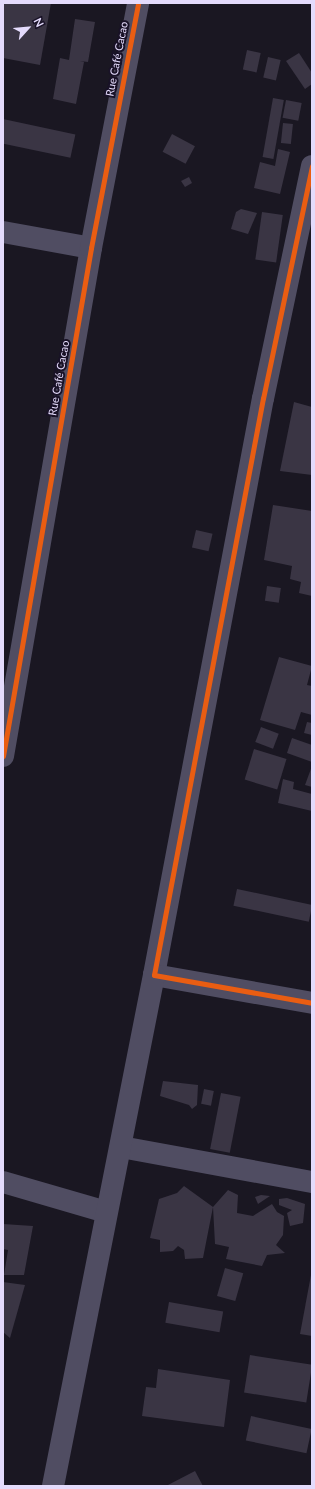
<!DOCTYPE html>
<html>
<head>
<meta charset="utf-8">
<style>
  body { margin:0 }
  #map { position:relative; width:315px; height:1489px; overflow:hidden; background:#1a1722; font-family:Lato,sans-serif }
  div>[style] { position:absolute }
  .building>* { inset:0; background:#3a3544; transform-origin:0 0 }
  .minor>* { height:22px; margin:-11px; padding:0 11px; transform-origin:11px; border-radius:11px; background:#504d62 }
  .cycleway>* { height:5px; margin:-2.5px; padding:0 2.5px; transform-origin:2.5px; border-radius:2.5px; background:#e95d12 }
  span { translate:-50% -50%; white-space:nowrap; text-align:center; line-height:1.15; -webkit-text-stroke:4px #191227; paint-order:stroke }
  .street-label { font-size:11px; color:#e4dbfc }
  .frame { position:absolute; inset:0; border:4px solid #e4dbfc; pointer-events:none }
  .north { position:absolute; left:8px; top:8px; width:40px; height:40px; -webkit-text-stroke:3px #191227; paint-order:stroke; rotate:63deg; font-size:11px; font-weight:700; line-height:16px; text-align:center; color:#e4dbfc }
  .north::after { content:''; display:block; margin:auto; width:14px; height:18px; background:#e4dbfc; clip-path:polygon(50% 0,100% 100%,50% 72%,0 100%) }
</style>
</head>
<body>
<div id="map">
  <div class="building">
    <i style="clip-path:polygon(3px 3px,51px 3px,40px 65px,3px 58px)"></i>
    <i style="clip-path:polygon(75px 19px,95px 22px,88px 62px,80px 61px,84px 62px,76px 104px,53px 99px,60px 58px,69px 60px)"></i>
    <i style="left:247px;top:50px;width:14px;height:20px;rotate:12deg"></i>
    <i style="clip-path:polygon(299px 53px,312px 73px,312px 84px,305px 89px,286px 61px)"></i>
    <i style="left:268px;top:57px;width:13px;height:21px;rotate:13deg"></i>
    <i style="left:273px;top:98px;width:11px;height:60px;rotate:10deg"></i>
    <i style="left:286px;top:100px;width:16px;height:18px;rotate:11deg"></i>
    <i style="left:3px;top:119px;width:74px;height:24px;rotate:12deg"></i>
    <i style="left:283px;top:123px;width:10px;height:20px;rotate:6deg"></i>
    <i style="left:172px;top:134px;width:26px;height:20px;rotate:28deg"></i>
    <i style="clip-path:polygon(278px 149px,290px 152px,280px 194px,254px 188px,260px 162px,275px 166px)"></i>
    <i style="clip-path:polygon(189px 177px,192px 183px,185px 187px,181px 181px)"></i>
    <i style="clip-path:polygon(241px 209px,257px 213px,248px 234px,231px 229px,236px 212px)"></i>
    <i style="left:262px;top:212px;width:21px;height:48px;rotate:8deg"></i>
    <i style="clip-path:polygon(294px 402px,312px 407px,312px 475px,280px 471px)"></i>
    <i style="clip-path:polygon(273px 505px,312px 511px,312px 596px,299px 593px,301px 582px,290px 579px,292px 566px,264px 560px)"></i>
    <i style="left:196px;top:530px;width:17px;height:18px;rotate:13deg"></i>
    <i style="left:267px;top:586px;width:14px;height:15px;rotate:8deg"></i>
    <i style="clip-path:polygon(279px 657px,312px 666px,307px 685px,312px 686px,312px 715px,301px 712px,295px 730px,260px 720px)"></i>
    <i style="clip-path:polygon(307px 722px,312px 723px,312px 735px,304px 733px)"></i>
    <i style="left:261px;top:727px;width:19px;height:16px;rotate:21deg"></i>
    <i style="clip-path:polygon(292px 738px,312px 745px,312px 762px,287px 753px)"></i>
    <i style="left:254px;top:749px;width:34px;height:32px;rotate:17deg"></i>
    <i style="clip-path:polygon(312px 766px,312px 787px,305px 785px)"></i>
    <i style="clip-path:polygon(283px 779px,294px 782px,293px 789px,312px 794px,312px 811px,278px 803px)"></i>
    <i style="left:237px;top:889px;width:77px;height:17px;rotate:12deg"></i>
    <i style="clip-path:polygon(163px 1081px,198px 1085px,197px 1105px,192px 1109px,189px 1105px,160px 1096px)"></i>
    <i style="left:204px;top:1089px;width:10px;height:15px;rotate:11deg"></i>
    <i style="left:221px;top:1093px;width:20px;height:57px;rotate:11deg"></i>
    <i style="clip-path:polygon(184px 1186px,213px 1207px,203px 1258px,185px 1259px,184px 1250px,178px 1246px,173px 1251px,160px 1252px,160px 1240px,150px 1238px,159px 1199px,177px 1193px)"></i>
    <i style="clip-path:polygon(228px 1190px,238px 1195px,237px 1213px,253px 1216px,272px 1204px,277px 1212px,284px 1216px,283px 1235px,276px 1245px,285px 1253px,267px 1255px,262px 1266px,226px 1259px,229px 1247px,215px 1244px,213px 1207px)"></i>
    <i style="clip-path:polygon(261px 1195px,270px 1196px,258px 1204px,255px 1197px)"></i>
    <i style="clip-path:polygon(287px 1198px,305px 1204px,303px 1223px,290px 1226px,287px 1213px,292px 1210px,279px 1205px,279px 1199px)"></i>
    <i style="clip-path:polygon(3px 1224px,33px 1226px,24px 1275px,4px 1275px,8px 1250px,3px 1249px)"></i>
    <i style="left:225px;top:1268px;width:19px;height:29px;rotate:16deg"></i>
    <i style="clip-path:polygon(311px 1275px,312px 1275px,312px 1336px,300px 1334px)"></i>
    <i style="clip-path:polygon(3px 1282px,25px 1285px,10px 1338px,3px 1332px)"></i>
    <i style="left:169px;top:1302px;width:55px;height:21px;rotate:10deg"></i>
    <i style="left:250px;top:1355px;width:63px;height:38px;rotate:9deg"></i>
    <i style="clip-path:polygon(158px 1369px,230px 1380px,224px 1427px,142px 1416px,146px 1387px,156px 1388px)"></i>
    <i style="left:251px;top:1416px;width:62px;height:25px;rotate:12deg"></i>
    <i style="clip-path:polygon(195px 1471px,203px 1486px,166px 1486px)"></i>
  </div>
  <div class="minor">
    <i style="left:312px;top:166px;width:237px;rotate:101.9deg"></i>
    <i style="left:263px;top:398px;width:587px;rotate:100.7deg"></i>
    <i style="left:154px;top:975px;width:160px;rotate:10deg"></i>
    <i style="left:3px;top:232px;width:89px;rotate:10.3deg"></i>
    <i style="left:3px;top:756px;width:516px;rotate:-80.17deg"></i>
    <i style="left:91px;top:248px;width:249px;rotate:-79.1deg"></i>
    <i style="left:121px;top:1147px;width:194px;rotate:10.4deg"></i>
    <i style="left:3px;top:1182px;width:107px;rotate:16.2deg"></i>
    <i style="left:53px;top:1486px;width:521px;rotate:-78.82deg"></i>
  </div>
  <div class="cycleway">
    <i style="left:312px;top:166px;width:237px;rotate:101.9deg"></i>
    <i style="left:263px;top:398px;width:587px;rotate:100.7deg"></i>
    <i style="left:154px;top:975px;width:160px;rotate:10deg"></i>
    <i style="left:3px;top:756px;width:516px;rotate:-80.17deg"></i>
    <i style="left:91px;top:248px;width:249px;rotate:-79.1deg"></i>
  </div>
  <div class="street-label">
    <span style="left:117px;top:59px;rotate:-79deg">Rue Café Cacao</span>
    <span style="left:59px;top:378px;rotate:-80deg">Rue Café Cacao</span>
  </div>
  <div class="frame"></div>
  <div class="north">N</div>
</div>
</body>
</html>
